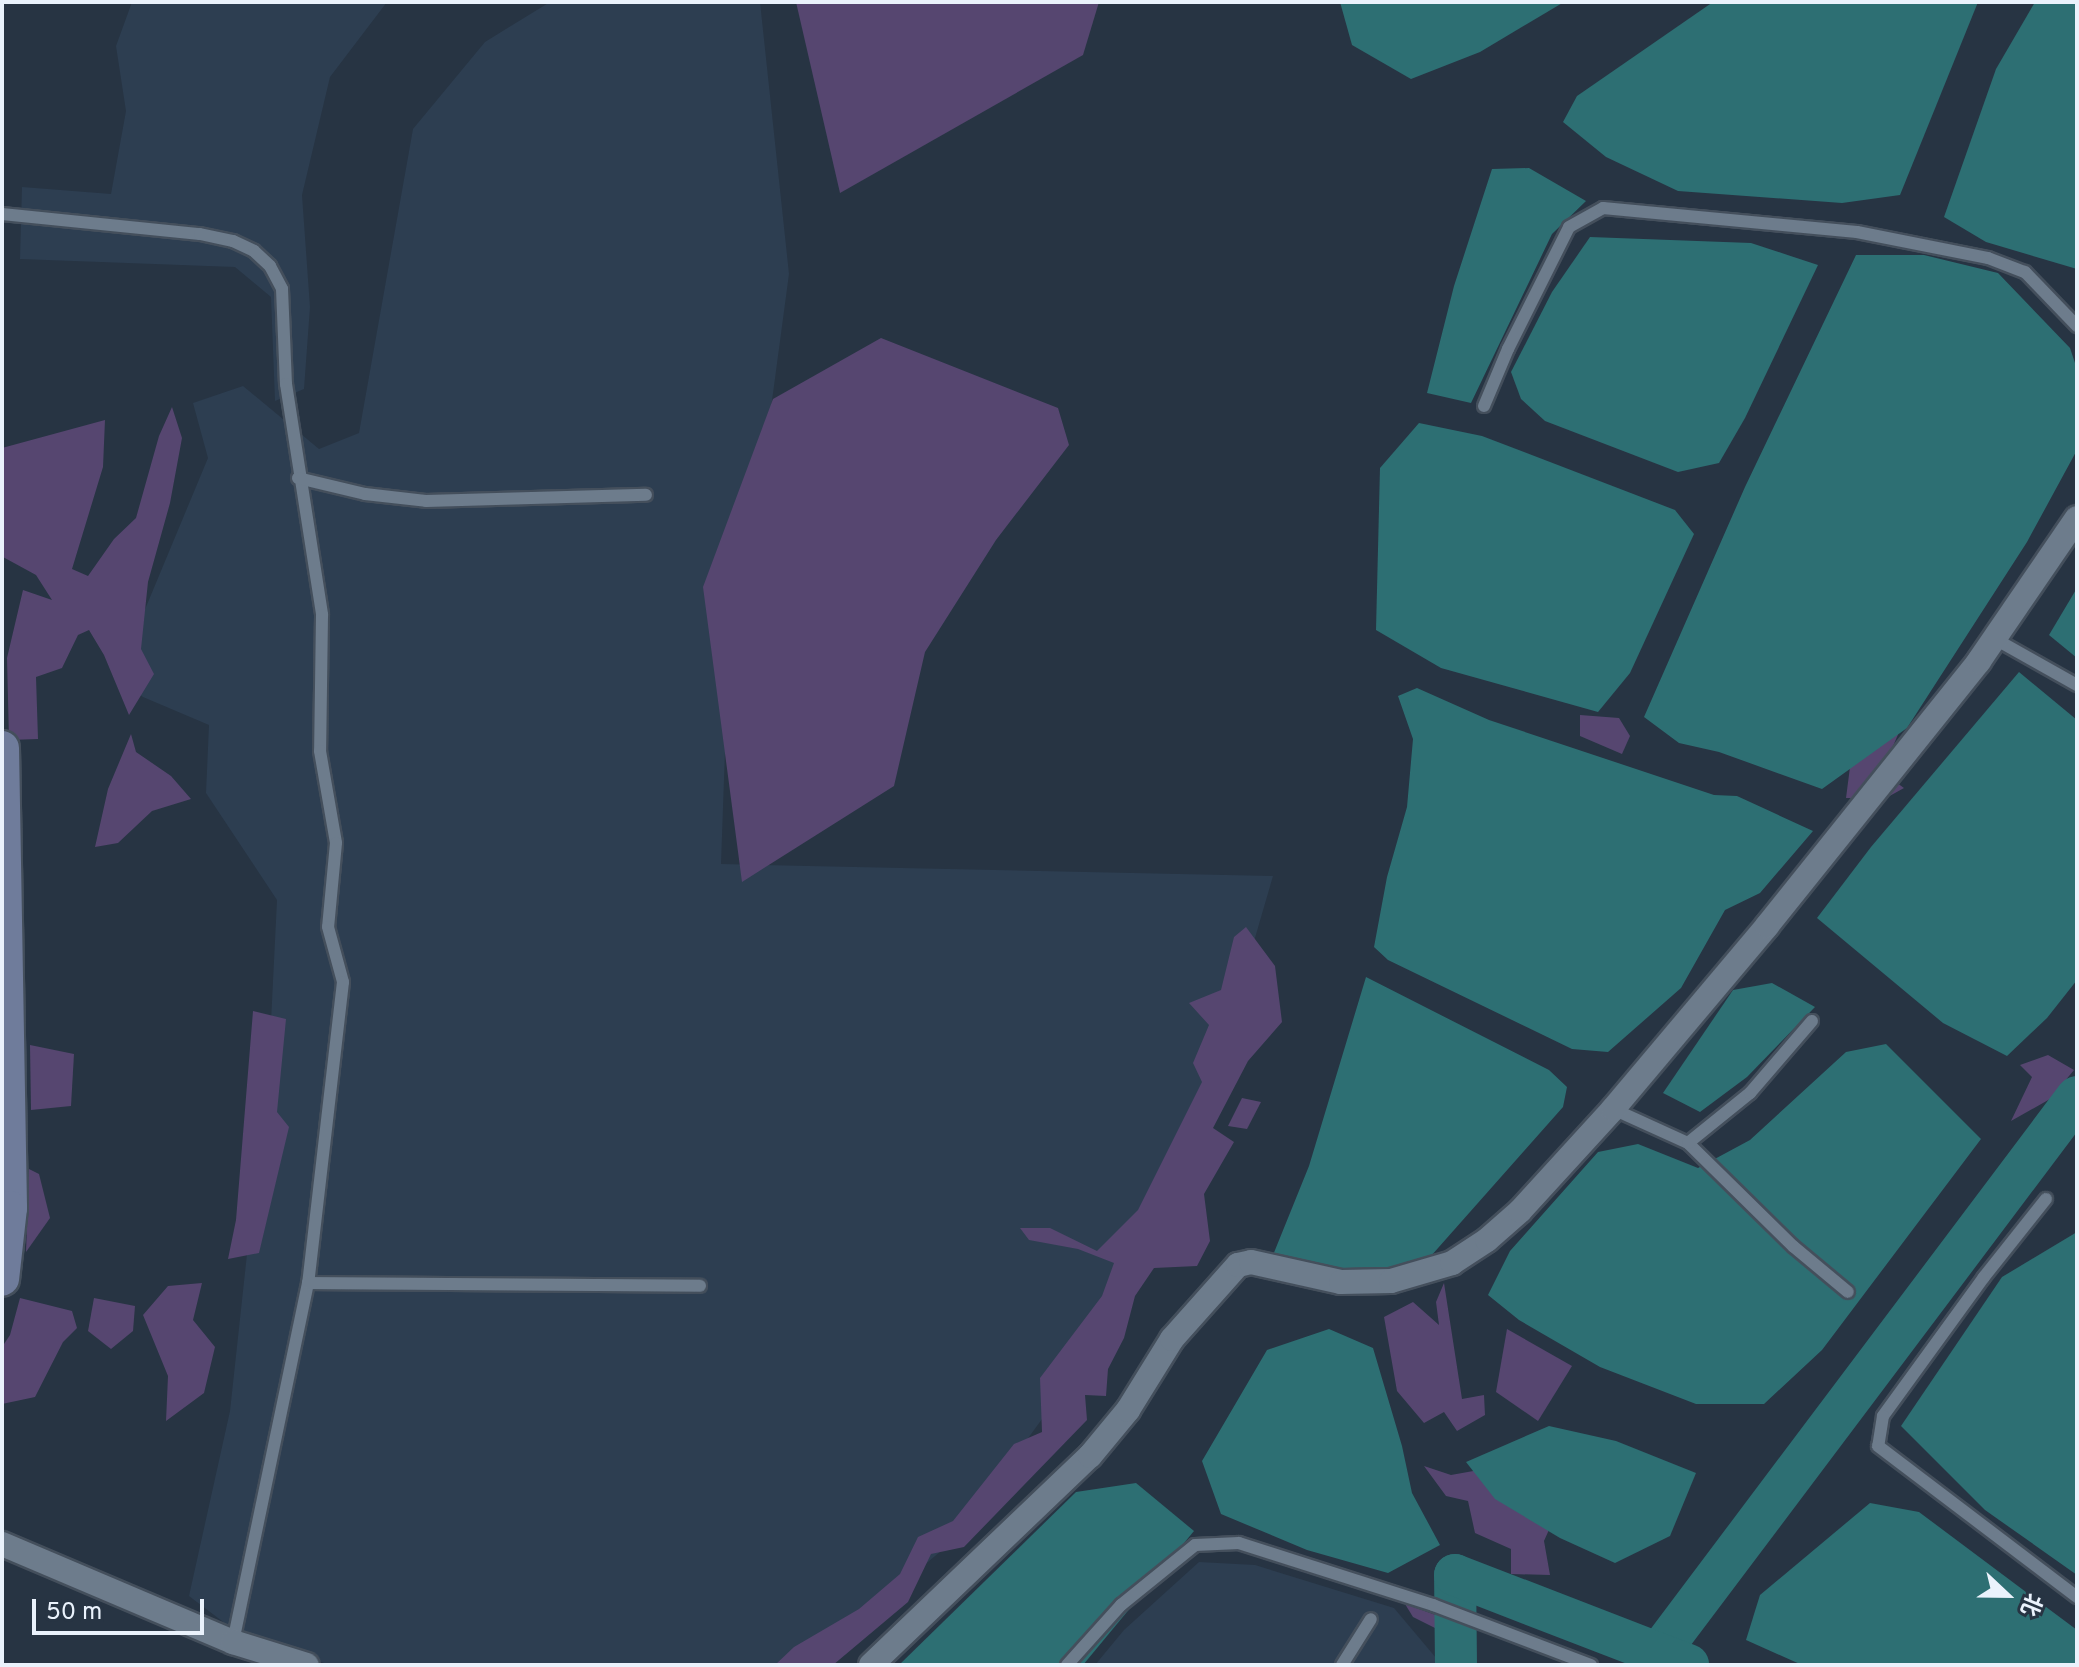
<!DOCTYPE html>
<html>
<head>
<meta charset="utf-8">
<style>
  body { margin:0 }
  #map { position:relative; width:2079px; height:1667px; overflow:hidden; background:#273443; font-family:Overpass,"Noto Sans SC",sans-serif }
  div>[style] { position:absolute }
  .built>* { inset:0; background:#2d3e51 }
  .green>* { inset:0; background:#564670 }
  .water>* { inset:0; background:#2d6f73 }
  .river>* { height:42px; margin:-21px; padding:0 21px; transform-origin:21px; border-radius:21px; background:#2d6f73 }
  .roads { filter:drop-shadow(2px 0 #444f5c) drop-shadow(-2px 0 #444f5c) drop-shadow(0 2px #444f5c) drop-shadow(0 -2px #444f5c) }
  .lane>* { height:12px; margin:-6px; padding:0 6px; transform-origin:6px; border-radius:6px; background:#6d7c8c }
  .street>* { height:24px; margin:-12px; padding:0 12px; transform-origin:12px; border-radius:12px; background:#6d7c8c }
  .secondary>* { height:34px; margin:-17px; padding:0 17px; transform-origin:17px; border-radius:17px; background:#6f7c9b }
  span { translate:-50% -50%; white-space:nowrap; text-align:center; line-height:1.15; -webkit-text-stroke:6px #273443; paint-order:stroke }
  .frame { position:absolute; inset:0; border:4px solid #eaf2fc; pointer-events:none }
  .north { position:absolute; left:1967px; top:1555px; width:80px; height:80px; -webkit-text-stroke:6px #273443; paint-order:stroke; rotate:112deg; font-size:22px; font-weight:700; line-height:32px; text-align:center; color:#eaf2fc }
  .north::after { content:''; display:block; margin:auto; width:28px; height:36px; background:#eaf2fc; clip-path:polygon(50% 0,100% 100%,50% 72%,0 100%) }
  .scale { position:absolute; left:32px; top:1599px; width:172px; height:36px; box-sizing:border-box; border:4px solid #eaf2fc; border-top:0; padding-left:10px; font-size:24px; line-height:28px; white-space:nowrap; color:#eaf2fc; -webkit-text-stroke:6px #273443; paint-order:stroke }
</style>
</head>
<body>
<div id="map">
  <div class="built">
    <i style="clip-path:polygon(132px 2px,387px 2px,330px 77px,302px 195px,310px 307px,304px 389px,275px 401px,271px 297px,235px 267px,20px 259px,22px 187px,111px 194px,126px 111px,116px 46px)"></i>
    <i style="clip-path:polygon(550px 2px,760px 2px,789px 274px,725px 751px,721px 864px,1273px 876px,1193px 1151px,1096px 1345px,954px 1540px,806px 1665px,331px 1665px,247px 1640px,189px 1596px,230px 1411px,270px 1042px,277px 900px,206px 793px,209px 725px,143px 697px,116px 679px,208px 458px,193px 403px,243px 386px,319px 449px,359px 433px,413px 129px,485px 42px)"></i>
    <i style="clip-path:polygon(1199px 1562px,1255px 1565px,1394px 1608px,1442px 1665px,1095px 1665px,1124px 1630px)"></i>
  </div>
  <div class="green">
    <i style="clip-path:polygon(796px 2px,1099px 2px,1083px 55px,840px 193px)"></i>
    <i style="clip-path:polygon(881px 338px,1058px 408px,1069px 445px,996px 540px,925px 652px,894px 786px,742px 882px,703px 587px,773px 399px)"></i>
    <i style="clip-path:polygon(172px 407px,182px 438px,170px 503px,148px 582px,141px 649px,154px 674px,129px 715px,104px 655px,89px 630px,78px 635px,62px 668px,36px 677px,38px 739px,9px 740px,7px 658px,23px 590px,52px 600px,36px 575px,3px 557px,2px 448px,105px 420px,103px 467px,72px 569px,88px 576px,114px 539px,136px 518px,159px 436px)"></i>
    <i style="clip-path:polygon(1580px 715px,1619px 718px,1630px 736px,1622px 754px,1580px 736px)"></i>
    <i style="clip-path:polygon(1903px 723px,1887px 760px,1897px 783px,1904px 788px,1886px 798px,1846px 798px,1850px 767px)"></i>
    <i style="clip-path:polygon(131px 734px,136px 752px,171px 776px,191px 799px,152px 811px,118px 843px,95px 847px,108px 789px)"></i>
    <i style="clip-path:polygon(1246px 927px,1275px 966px,1282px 1022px,1248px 1061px,1213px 1128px,1234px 1142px,1204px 1194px,1210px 1241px,1197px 1266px,1154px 1268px,1135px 1296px,1124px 1338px,1108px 1369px,1106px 1396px,1085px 1395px,1087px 1420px,964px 1547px,931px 1554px,908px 1602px,833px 1665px,775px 1665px,794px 1647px,859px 1609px,900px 1574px,918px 1537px,953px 1521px,1014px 1444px,1042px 1432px,1040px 1378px,1102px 1296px,1114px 1263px,1078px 1249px,1029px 1240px,1020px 1228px,1050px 1228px,1097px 1251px,1138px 1210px,1202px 1082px,1193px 1063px,1209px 1025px,1189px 1003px,1221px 990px,1234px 937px)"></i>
    <i style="clip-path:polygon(253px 1011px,286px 1019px,277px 1112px,289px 1127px,259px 1253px,228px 1259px,236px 1220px)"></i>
    <i style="clip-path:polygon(30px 1045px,74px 1054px,71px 1106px,31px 1110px)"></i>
    <i style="clip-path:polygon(2048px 1055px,2074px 1070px,2050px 1099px,2011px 1121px,2032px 1077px,2020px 1065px)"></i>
    <i style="clip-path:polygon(1242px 1098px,1261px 1102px,1247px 1129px,1228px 1126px)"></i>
    <i style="clip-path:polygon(29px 1169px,39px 1174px,50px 1218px,26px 1252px)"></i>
    <i style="clip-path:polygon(202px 1283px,193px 1320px,215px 1347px,204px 1393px,166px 1421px,168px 1376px,143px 1315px,168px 1286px)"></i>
    <i style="clip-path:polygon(1444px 1283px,1462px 1399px,1484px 1395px,1485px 1415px,1457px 1431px,1444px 1412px,1424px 1423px,1397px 1391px,1384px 1317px,1413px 1302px,1439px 1325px,1436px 1302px)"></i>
    <i style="clip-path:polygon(20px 1298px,72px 1311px,77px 1328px,63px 1342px,35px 1397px,2px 1404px,2px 1347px,10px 1335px)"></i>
    <i style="clip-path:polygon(94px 1298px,135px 1306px,133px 1331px,111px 1349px,88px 1331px)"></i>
    <i style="clip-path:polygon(1507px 1329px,1572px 1366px,1538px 1421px,1496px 1392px)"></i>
    <i style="clip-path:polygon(1518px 1463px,1556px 1514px,1544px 1541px,1550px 1575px,1511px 1574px,1511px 1549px,1475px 1533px,1468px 1501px,1446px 1496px,1424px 1466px,1451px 1475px)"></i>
    <i style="clip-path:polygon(1405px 1604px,1447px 1619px,1443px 1632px,1413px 1617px)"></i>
  </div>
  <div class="water">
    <i style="clip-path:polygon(1340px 2px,1564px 2px,1480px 52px,1411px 79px,1352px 45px)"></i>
    <i style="clip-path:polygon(1713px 2px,1978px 2px,1900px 195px,1842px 203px,1678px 191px,1606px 157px,1563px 122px,1577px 96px)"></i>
    <i style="clip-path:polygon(2035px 2px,2077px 2px,2077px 269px,1986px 242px,1944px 217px,1996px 69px)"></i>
    <i style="clip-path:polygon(1529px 168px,1586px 201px,1552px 234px,1471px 403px,1427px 393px,1454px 286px,1492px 169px)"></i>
    <i style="clip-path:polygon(1590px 237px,1751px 243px,1818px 265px,1745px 418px,1719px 463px,1678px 472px,1545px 421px,1521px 399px,1511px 372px,1552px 292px)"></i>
    <i style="clip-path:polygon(1856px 255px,1924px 255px,1998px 273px,2070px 348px,2077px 369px,2077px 450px,2027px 542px,1907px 728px,1822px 789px,1719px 752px,1679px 743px,1644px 717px,1745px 487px)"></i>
    <i style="clip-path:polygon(1419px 423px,1482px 436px,1675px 510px,1694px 534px,1630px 673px,1598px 712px,1441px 668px,1376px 630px,1380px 468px)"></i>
    <i style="clip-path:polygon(2077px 588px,2077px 658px,2049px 635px)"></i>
    <i style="clip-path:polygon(2019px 672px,2077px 720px,2077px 980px,2047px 1018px,2007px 1056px,1943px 1023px,1817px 918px,1871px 847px)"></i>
    <i style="clip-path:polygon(1417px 688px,1489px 720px,1714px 795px,1737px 796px,1813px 831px,1760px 893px,1725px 910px,1681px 988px,1608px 1052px,1572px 1049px,1388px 960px,1374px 947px,1387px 877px,1407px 807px,1413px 739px,1398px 696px)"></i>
    <i style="clip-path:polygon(1366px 977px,1549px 1070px,1567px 1087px,1563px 1107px,1423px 1265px,1320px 1289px,1271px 1260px,1309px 1166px)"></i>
    <i style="clip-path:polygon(1772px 983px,1815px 1007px,1747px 1077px,1700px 1112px,1663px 1093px,1733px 990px)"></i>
    <i style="clip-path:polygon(1886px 1044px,1981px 1139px,1822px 1350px,1764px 1404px,1696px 1404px,1600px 1367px,1519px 1320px,1488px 1295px,1510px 1251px,1598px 1152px,1638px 1144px,1698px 1168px,1750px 1140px,1846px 1052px)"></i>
    <i style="clip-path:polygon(2077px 1232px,2077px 1575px,1985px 1510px,1901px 1426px,2002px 1277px)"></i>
    <i style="clip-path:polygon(1329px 1329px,1373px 1348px,1402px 1446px,1412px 1493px,1440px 1545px,1388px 1573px,1307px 1550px,1221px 1514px,1202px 1461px,1267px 1350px)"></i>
    <i style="clip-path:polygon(1549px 1426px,1616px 1441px,1696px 1473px,1670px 1536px,1615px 1563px,1560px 1538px,1495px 1499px,1466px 1462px)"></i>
    <i style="clip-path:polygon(1136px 1483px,1194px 1531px,1083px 1665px,899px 1665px,1076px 1492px)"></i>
    <i style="clip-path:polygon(1870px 1503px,1919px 1512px,2077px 1630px,2077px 1665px,1802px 1665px,1746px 1640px,1760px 1595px)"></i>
  </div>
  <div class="river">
    <i style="left:1658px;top:1654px;width:697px;rotate:-53.05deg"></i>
    <i style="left:1456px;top:1665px;width:90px;rotate:-90.6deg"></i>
    <i style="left:1455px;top:1575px;width:250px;rotate:21.1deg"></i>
  </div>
  <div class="roads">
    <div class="lane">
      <i style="left:2px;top:214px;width:199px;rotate:5.8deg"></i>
      <i style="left:200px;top:234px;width:34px;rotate:12deg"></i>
      <i style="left:233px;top:241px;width:23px;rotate:25deg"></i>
      <i style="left:254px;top:251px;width:22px;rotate:43deg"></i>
      <i style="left:270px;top:266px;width:26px;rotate:62deg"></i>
      <i style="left:282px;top:289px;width:95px;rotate:87.6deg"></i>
      <i style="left:286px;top:384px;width:234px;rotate:81.1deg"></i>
      <i style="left:322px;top:615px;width:136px;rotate:90.8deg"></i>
      <i style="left:320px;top:751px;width:93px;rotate:80.1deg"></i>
      <i style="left:336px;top:843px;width:84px;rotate:95.4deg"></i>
      <i style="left:328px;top:927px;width:57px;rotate:74.7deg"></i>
      <i style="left:343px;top:982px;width:303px;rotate:96.6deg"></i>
      <i style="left:308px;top:1283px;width:367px;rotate:101.8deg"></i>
      <i style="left:1484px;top:406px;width:62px;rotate:-67.2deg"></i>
      <i style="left:1508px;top:349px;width:136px;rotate:-63.4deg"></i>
      <i style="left:1569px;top:227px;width:39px;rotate:-29deg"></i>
      <i style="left:1603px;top:208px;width:255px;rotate:5.4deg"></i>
      <i style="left:1857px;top:232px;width:134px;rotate:11.2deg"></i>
      <i style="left:1988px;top:258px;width:40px;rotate:21deg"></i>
      <i style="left:2025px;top:272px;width:75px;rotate:46.1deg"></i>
      <i style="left:298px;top:478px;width:69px;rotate:13.4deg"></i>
      <i style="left:365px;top:494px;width:61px;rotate:6.5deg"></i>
      <i style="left:426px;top:501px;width:220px;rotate:-1.6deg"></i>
      <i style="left:1995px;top:639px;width:94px;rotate:29.3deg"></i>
      <i style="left:1613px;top:1109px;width:82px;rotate:24.4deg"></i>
      <i style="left:1688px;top:1143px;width:148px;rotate:44.5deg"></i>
      <i style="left:1794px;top:1247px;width:70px;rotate:39.8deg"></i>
      <i style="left:1688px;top:1143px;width:80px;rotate:-38.9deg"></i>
      <i style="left:1750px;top:1093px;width:95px;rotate:-49.3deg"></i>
      <i style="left:2046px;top:1199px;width:100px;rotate:128.5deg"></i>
      <i style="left:1984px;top:1277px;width:172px;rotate:126deg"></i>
      <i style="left:1883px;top:1416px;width:30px;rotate:99deg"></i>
      <i style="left:1878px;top:1446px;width:250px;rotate:37.2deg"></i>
      <i style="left:308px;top:1283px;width:392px;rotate:0.4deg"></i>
      <i style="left:1067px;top:1665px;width:81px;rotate:-48deg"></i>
      <i style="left:1121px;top:1605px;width:95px;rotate:-39deg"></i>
      <i style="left:1195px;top:1545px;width:44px;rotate:-2.6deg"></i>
      <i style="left:1239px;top:1543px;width:204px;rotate:17.7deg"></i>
      <i style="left:1433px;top:1605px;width:169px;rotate:20.8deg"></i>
      <i style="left:1342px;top:1665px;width:54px;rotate:-57.8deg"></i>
    </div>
    <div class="street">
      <i style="left:2px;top:1544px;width:251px;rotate:23deg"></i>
      <i style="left:233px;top:1642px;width:77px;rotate:17.3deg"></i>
      <i style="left:871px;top:1665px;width:303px;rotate:-43.7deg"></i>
      <i style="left:1090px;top:1456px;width:60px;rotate:-50.4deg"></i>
      <i style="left:1128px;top:1410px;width:84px;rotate:-58.2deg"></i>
      <i style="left:1172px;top:1339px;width:99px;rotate:-48.3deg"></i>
      <i style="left:1238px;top:1265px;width:13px;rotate:-13deg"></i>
      <i style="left:1251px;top:1262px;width:92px;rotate:12.5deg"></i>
      <i style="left:1341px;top:1282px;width:50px;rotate:-1.1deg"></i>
      <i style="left:1391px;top:1281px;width:64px;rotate:-16.4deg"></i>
      <i style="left:1452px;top:1263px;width:42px;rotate:-33.3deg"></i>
      <i style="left:1487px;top:1240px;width:44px;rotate:-41.3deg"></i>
      <i style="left:1520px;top:1211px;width:138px;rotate:-47.6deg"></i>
      <i style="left:1613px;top:1109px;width:239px;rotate:-49.9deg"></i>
      <i style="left:1767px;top:926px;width:339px;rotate:-51.3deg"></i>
      <i style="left:1979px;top:661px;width:173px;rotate:-55.6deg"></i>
    </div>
    <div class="secondary">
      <i style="left:2px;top:748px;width:460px;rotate:89deg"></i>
      <i style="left:10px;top:1208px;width:71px;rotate:96.4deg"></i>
    </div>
  </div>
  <div class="frame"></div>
  <div class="north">北</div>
  <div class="scale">50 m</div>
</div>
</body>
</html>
